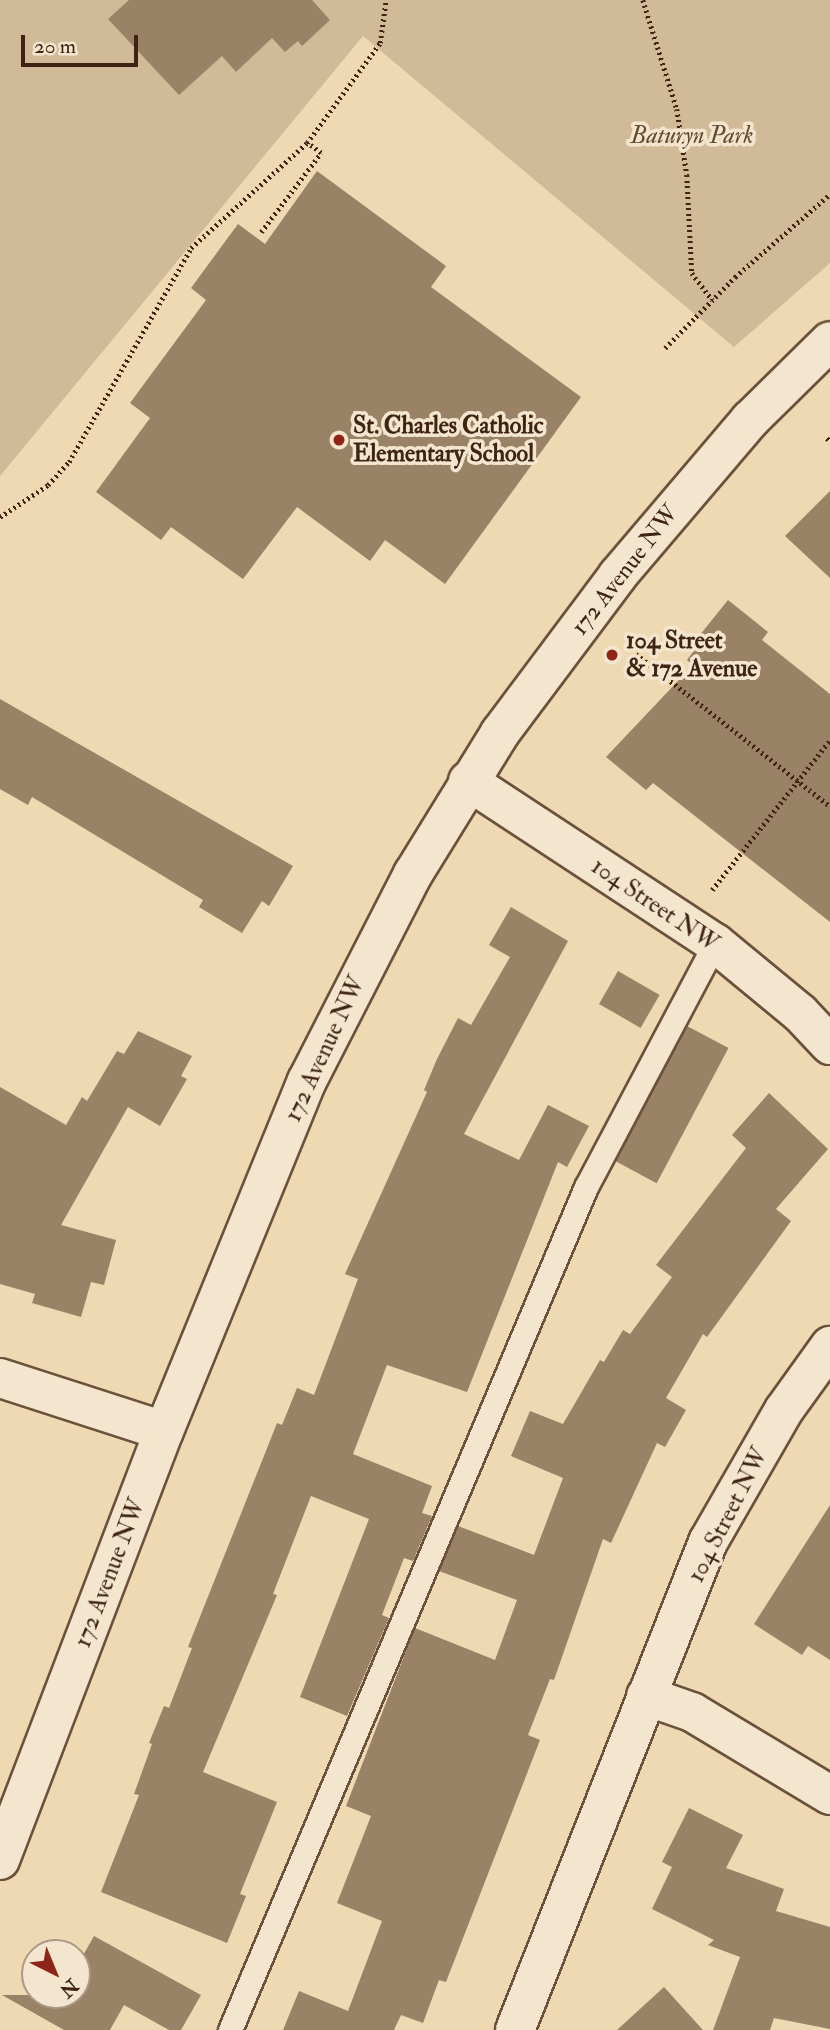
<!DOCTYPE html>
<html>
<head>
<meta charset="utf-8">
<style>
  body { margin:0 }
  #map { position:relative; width:830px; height:2030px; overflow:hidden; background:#eed9b3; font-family:"IM FELL Double Pica",serif }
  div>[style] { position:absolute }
  .green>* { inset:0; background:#d0ba98 }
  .building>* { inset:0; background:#9a8266; transform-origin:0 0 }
  .path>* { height:4.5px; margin-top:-2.25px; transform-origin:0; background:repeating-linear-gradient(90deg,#3f2413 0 2px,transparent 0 5.5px) }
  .roads { filter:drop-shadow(2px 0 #6b513b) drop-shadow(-2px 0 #6b513b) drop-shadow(0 2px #6b513b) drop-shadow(0 -2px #6b513b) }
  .service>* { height:23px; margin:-11.5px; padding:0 11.5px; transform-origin:11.5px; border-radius:11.5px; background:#f4e6ce }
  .minor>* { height:38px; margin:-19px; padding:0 19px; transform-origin:19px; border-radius:19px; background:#f4e6ce }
  .tertiary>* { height:38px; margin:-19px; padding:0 19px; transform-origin:19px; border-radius:19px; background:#f4e6ce }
  .dots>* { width:19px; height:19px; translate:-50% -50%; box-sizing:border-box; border:4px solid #f4e6ce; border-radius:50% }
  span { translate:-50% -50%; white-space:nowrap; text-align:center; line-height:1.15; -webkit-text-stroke:7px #f4e6ce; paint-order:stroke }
  .park-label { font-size:24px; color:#634a34; font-style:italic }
  .poi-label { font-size:24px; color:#3f2413; font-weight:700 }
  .left { translate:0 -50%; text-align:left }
  .street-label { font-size:24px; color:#3f2413 }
  .north { position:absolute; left:21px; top:1939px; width:70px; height:70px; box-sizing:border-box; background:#f4e6ce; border:2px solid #ac9883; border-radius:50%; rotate:137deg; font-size:19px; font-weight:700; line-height:28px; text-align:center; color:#3f2413 }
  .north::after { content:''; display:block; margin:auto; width:24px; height:32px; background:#8f2418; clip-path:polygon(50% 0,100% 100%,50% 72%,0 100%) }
  .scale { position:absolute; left:21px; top:35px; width:117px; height:32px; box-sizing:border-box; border:4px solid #3f2413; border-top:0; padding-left:9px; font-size:21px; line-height:24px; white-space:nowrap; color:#3f2413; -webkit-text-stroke:5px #f4e6ce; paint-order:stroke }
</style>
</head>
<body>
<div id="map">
  <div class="green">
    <i style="clip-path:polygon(0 0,830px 0,830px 263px,734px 347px,363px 36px,0 476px)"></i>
  </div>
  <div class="building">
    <i style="clip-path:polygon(129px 0,312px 0,330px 20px,302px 46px,298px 41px,285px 52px,272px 38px,236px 72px,222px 56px,179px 95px,108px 19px)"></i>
    <i style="clip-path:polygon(317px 171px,446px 266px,431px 287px,581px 397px,445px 584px,385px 540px,370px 561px,297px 507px,243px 579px,171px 527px,161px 540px,96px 492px,150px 418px,130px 403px,206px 300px,191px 288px,238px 224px,265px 244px)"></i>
    <i style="clip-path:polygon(830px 491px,830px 578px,785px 536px)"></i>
    <i style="clip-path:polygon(728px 600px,768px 632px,762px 640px,830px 694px,830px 922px,653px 783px,646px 790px,606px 757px,693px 665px,687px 660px,699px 644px,695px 641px)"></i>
    <i style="clip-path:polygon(0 699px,293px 866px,269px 906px,262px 901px,242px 933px,199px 907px,203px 900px,32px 797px,28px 805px,0 789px)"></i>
    <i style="clip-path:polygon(511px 907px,568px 941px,464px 1134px,519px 1160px,548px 1105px,589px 1126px,567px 1167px,558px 1162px,467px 1392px,387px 1365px,353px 1454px,432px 1486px,422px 1513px,432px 1516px,413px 1561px,404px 1558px,382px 1615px,389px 1618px,347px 1716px,300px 1697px,369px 1519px,311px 1496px,273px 1594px,277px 1595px,203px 1772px,277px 1802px,240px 1894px,246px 1896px,227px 1943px,101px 1892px,139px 1795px,134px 1794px,152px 1744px,149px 1743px,164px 1706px,169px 1708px,192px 1648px,188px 1647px,277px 1423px,282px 1425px,297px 1388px,314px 1395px,358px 1279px,345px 1274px,427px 1092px,424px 1090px,437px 1059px,458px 1018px,471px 1025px,510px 957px,489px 945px)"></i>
    <i style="left:618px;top:971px;width:48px;height:38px;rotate:30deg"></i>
    <i style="left:687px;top:1026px;width:47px;height:153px;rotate:28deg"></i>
    <i style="clip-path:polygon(138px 1031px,192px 1056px,181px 1076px,187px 1079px,160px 1126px,128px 1107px,61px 1225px,116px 1240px,104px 1285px,91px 1282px,81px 1317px,32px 1303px,35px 1294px,0 1284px,0 1087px,66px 1125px,82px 1097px,87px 1101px,117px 1051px,124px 1054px)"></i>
    <i style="clip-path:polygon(769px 1093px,828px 1149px,776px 1209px,791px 1221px,707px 1337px,703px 1334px,666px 1398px,686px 1410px,665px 1447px,657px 1443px,611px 1543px,603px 1539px,554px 1680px,550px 1679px,528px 1735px,540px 1740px,446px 1982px,439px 1980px,423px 2023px,401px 2015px,394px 2030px,283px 2030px,299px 1991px,348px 2011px,382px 1921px,337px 1903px,371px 1816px,346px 1806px,415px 1628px,495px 1660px,517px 1600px,439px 1571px,458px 1526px,534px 1555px,563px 1478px,511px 1456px,530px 1411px,563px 1424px,600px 1360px,604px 1362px,623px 1330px,630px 1334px,672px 1277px,656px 1265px,746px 1148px,732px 1135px)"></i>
    <i style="clip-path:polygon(830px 1505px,830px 1660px,808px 1646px,802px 1655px,754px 1624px)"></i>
    <i style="clip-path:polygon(689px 1808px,743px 1835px,726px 1868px,784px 1889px,776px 1911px,830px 1927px,830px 2029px,774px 2018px,770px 2030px,713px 2030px,740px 1957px,708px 1945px,714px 1940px,652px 1909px,672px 1867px,662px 1862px)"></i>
    <i style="clip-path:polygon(94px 1936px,201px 1995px,181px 2030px,169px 2030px,124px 2005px,110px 2030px,64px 2030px,2px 1995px,77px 1995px,77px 1966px)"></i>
    <i style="clip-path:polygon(664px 1987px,703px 2030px,617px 2030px)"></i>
  </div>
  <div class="path">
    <i style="left:643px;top:0;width:114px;rotate:72.7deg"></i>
    <i style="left:677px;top:109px;width:67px;rotate:81.4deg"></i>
    <i style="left:687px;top:175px;width:98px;rotate:87.1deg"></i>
    <i style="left:692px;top:273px;width:34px;rotate:53deg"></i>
    <i style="left:261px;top:232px;width:99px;rotate:-52.8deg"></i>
    <i style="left:321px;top:153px;width:17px;rotate:-144deg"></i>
    <i style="left:307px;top:143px;width:124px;rotate:-53.9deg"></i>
    <i style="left:380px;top:43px;width:43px;rotate:-82.1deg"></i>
    <i style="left:665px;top:348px;width:100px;rotate:-45.4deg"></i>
    <i style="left:735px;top:277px;width:126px;rotate:-41.1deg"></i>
    <i style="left:827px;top:438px;width:4px;rotate:45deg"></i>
    <i style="left:0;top:517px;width:58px;rotate:-33.7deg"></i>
    <i style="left:48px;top:485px;width:31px;rotate:-48deg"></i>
    <i style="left:69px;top:462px;width:246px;rotate:-60.3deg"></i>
    <i style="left:191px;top:248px;width:156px;rotate:-42.2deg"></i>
    <i style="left:636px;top:654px;width:246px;rotate:38.1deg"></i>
    <i style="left:712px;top:890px;width:191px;rotate:-51.8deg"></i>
  </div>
  <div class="roads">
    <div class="service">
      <i style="left:230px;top:2030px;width:915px;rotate:-67.11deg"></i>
      <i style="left:586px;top:1187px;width:276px;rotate:-62.1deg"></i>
    </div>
    <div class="minor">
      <i style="left:468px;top:781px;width:295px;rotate:33.3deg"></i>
      <i style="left:715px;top:943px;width:110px;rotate:39.5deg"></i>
      <i style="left:800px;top:1013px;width:44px;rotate:46.8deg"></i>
      <i style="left:0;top:1378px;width:172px;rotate:17.9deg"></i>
      <i style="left:646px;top:1696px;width:49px;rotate:19.2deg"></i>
      <i style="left:692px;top:1712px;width:161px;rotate:31deg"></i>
      <i style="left:515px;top:2030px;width:525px;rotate:-68.42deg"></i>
      <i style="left:708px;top:1542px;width:152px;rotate:-60.1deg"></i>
      <i style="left:784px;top:1410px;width:79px;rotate:-54.3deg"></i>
    </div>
    <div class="tertiary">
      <i style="left:0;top:1860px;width:459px;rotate:-69.1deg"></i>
      <i style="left:164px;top:1431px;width:378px;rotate:-67.8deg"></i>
      <i style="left:307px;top:1081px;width:233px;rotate:-62.9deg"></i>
      <i style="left:413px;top:874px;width:166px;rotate:-58.3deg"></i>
      <i style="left:500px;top:733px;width:197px;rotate:-53.2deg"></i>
      <i style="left:618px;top:575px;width:204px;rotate:-49.6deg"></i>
      <i style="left:750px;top:420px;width:112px;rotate:-44.6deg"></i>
    </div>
  </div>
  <div class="dots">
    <i style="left:339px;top:440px;background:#8f2418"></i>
    <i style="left:612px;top:655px;background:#8f2418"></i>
  </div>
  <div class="park-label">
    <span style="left:692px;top:136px">Baturyn Park</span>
  </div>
  <div class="poi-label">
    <span class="left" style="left:353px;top:440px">St. Charles Catholic<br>Elementary School</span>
    <span class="left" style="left:626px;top:655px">104 Street<br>&amp; 172 Avenue</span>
  </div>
  <div class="street-label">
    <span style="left:625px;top:570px;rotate:-52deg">172 Avenue NW</span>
    <span style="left:655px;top:905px;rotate:34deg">104 Street NW</span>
    <span style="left:325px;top:1049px;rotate:-65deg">172 Avenue NW</span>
    <span style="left:728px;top:1515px;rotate:-63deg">104 Street NW</span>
    <span style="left:110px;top:1573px;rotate:-69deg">172 Avenue NW</span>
  </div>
  <div class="north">N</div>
  <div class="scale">20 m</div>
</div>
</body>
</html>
